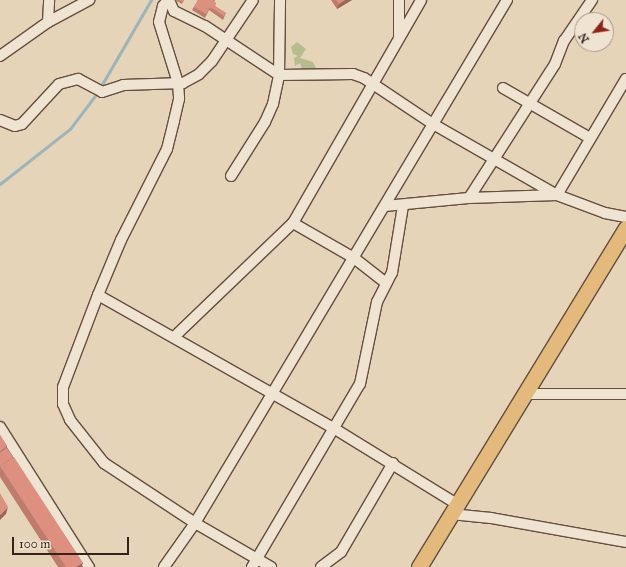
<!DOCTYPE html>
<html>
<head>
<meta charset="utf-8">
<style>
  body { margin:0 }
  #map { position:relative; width:626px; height:567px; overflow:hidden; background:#e6d4b9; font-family:"IM FELL Great Primer",serif }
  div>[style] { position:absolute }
  .green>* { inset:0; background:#b5bd8f }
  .stream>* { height:2.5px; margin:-1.25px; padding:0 1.25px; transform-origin:1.25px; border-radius:1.25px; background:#9bb5ba }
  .roads { filter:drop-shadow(1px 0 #644e40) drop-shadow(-1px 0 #644e40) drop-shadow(0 1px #644e40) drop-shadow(0 -1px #644e40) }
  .minor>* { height:10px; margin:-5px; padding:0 5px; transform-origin:5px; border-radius:5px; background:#efe3d2 }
  .highway>* { height:15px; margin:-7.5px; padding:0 7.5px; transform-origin:7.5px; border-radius:7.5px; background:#e3ba7c }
  .wall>* { inset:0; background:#be7c6d }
  .shaded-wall>* { inset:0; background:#9b6559 }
  .building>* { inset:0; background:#dd907f }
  span { translate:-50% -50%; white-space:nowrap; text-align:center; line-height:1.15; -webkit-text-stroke:3px #efe3d2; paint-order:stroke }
  .north { position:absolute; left:574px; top:12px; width:40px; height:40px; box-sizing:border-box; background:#efe3d2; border:1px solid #a69588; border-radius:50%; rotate:240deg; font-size:11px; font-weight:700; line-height:16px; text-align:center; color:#382118 }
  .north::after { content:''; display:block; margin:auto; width:14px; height:18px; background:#8f2418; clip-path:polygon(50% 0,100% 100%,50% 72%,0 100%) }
  .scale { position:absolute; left:12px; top:537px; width:117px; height:18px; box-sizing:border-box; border:2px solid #382118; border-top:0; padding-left:5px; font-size:12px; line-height:14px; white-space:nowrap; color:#382118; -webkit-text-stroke:3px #efe3d2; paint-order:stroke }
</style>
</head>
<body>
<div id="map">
  <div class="green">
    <i style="clip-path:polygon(297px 42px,306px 49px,300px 58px,313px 62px,317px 70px,302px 70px,300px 63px,295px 66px,294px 58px,298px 56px,293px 54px,291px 47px)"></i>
  </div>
  <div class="stream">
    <i style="left:100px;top:88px;width:102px;rotate:-59.9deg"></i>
    <i style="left:0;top:184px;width:89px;rotate:-38.2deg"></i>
    <i style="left:70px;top:129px;width:46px;rotate:-52.9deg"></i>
  </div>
  <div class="roads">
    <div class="minor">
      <i style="left:168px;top:0;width:8px;rotate:130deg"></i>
      <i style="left:163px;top:6px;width:16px;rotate:104deg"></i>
      <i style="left:159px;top:22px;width:64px;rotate:72.7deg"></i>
      <i style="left:178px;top:83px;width:16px;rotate:86deg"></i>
      <i style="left:179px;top:99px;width:23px;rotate:103deg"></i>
      <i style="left:174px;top:121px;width:29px;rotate:104deg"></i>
      <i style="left:167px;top:149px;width:102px;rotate:116.8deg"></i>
      <i style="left:121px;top:240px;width:60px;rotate:112.7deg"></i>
      <i style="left:98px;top:295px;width:98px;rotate:110.8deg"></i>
      <i style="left:63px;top:387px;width:17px;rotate:90deg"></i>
      <i style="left:63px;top:404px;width:17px;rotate:66deg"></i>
      <i style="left:70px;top:420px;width:55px;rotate:51.7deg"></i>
      <i style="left:104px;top:463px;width:109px;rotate:33.4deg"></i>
      <i style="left:195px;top:523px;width:88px;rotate:30.1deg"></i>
      <i style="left:169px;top:0;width:12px;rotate:66deg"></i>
      <i style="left:174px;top:11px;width:34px;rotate:26deg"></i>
      <i style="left:205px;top:26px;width:89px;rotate:33.5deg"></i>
      <i style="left:279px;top:75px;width:74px;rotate:-0.8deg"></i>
      <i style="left:353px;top:74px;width:12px;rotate:20deg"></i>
      <i style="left:364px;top:78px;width:83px;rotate:33.7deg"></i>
      <i style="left:433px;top:124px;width:143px;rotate:29.8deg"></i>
      <i style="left:557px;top:195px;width:51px;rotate:20.6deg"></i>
      <i style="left:605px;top:213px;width:21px;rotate:11deg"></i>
      <i style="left:399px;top:0;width:36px;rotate:90deg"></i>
      <i style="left:48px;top:22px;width:22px;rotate:-87deg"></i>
      <i style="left:0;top:56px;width:59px;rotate:-35.3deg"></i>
      <i style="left:48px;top:22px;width:47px;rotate:-28.2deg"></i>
      <i style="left:503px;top:88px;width:100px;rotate:29.9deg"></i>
      <i style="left:0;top:120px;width:16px;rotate:22deg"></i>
      <i style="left:15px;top:126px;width:7px;rotate:-16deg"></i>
      <i style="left:22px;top:124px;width:54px;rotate:-47.2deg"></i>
      <i style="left:59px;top:84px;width:20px;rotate:-15deg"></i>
      <i style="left:78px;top:79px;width:27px;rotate:28deg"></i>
      <i style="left:102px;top:92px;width:22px;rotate:-18deg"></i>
      <i style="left:123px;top:85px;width:60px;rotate:-1.9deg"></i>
      <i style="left:183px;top:83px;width:18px;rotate:-29deg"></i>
      <i style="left:199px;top:74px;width:18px;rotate:-45deg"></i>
      <i style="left:212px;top:61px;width:73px;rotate:-56.1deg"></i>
      <i style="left:231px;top:176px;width:64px;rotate:-57.8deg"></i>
      <i style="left:265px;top:122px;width:20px;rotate:-66deg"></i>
      <i style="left:273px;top:104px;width:30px;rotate:-78deg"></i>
      <i style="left:279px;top:75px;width:75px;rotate:-89.2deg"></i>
      <i style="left:469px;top:198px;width:159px;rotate:-57.3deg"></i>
      <i style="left:555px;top:64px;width:25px;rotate:-69deg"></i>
      <i style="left:564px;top:41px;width:50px;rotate:-55.7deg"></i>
      <i style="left:385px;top:206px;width:84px;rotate:-5.4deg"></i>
      <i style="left:469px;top:198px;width:88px;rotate:-2deg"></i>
      <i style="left:557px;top:195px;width:135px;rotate:-59.3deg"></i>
      <i style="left:293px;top:223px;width:70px;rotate:29.8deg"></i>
      <i style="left:354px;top:258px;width:41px;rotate:38deg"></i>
      <i style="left:98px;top:295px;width:272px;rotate:29.5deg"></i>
      <i style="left:335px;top:429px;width:143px;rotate:31.6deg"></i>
      <i style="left:175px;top:336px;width:163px;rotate:-43.8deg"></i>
      <i style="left:293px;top:223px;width:257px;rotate:-60.1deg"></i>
      <i style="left:523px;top:394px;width:103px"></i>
      <i style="left:0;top:427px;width:166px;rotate:57.6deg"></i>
      <i style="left:451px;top:514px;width:40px;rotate:5.7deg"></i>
      <i style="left:491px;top:518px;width:137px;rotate:10.1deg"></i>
      <i style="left:164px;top:567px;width:54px;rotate:-54.8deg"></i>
      <i style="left:195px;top:523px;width:609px;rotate:-59.18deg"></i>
      <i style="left:252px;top:567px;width:212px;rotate:-59.5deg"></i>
      <i style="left:360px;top:384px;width:84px;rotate:-78.3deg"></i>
      <i style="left:377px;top:302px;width:33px;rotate:-63deg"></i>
      <i style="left:392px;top:273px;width:68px;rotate:-80.7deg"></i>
      <i style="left:321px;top:567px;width:25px;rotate:-37deg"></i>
      <i style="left:341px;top:552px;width:103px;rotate:-59.7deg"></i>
    </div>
    <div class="highway">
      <i style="left:419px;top:567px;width:397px;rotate:-58.6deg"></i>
    </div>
  </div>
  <div class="wall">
    <i style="clip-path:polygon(175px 0,184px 0,182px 4px)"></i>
    <i style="clip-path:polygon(198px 0,215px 0,214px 2px,216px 3px,215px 6px,226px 13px,223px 20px,209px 10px,205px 18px,192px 10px)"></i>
    <i style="clip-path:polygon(331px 0,352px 0,337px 9px)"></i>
    <i style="clip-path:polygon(0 435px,7px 446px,7px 448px,83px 563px,81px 567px,58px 567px,0 477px)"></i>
  </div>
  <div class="shaded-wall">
    <i style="clip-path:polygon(345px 0,352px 0,337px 9px,339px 4px)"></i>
    <i style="clip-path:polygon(8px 507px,6px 514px,0 520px,0 515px)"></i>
    <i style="clip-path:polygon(83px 563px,81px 567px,76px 567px)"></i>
  </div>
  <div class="building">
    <i style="clip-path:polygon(179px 0,184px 0,183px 2px)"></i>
    <i style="clip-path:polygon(198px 0,214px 0,213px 1px,216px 3px,214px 6px,226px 13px,224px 16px,210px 7px,206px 14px,194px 7px)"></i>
    <i style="clip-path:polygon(336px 0,345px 0,339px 4px)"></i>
    <i style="clip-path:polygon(0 435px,7px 446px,0 451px)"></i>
    <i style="clip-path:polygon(7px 448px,13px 457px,0 466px,0 453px)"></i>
    <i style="clip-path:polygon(14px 457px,83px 563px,76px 567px,66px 567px,0 466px)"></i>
    <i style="clip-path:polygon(0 493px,8px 507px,0 515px)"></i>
  </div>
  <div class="north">N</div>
  <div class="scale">100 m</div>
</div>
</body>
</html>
